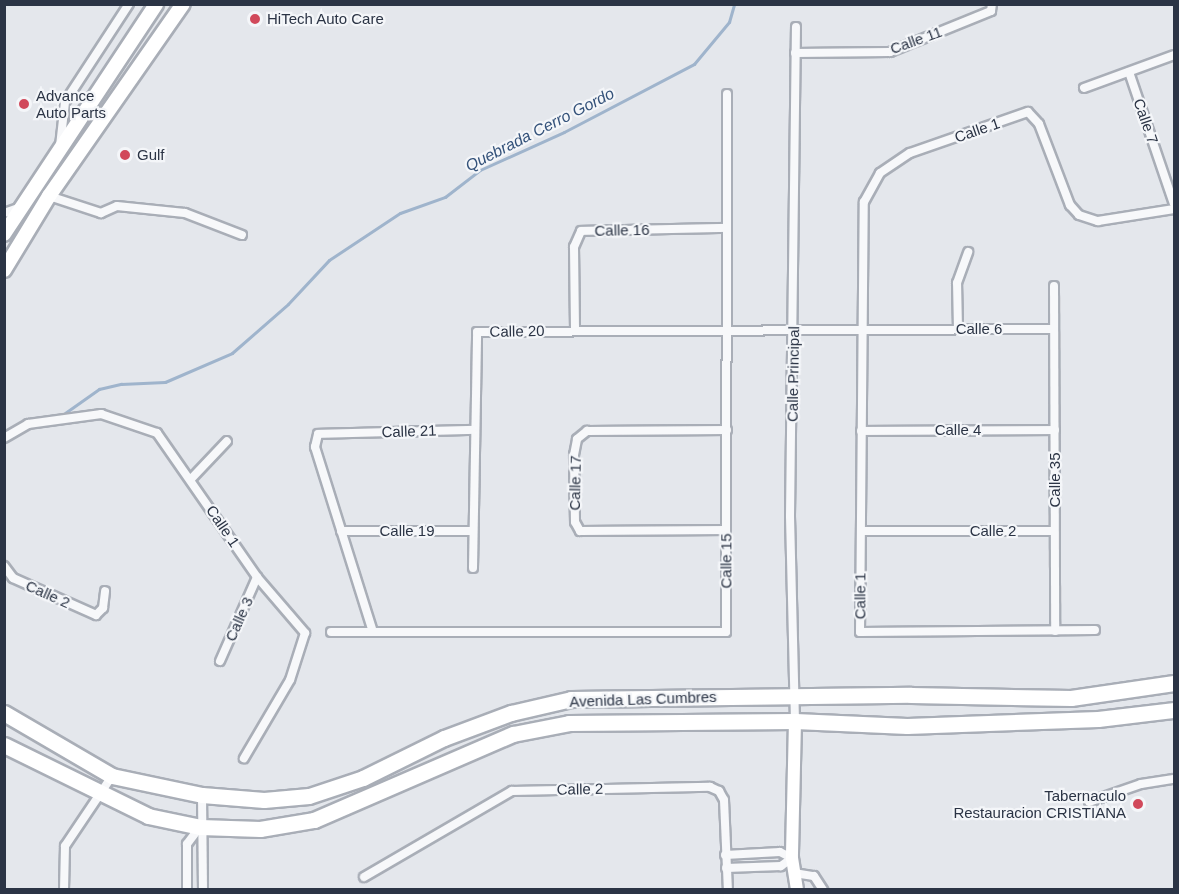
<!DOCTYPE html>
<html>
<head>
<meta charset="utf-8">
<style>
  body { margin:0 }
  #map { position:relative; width:1179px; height:894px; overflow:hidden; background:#e4e7ec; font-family:Arial,sans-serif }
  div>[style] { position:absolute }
  .stream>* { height:3px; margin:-1.5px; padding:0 1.5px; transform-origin:1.5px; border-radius:1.5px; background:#9fb4cc }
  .roads { filter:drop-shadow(2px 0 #a9aeb7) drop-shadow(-2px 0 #a9aeb7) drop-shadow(0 2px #a9aeb7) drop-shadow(0 -2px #a9aeb7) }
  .street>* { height:8px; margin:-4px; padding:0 4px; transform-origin:4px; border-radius:4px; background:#f7f8fa }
  .secondary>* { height:12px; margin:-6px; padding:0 6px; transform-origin:6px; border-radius:6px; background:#fff }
  .primary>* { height:14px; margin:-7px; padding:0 7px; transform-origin:7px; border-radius:7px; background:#fff }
  .highway>* { height:15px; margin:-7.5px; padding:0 7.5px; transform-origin:7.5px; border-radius:7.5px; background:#fff }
  .dots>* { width:16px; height:16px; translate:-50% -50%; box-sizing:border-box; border:3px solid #f4f6f9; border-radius:50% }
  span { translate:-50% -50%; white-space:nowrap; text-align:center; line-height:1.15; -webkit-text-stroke:4.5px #f4f6f9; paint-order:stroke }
  .poi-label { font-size:15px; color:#2b3445 }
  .left { translate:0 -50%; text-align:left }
  .right { translate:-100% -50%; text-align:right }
  .street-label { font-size:15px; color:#2b3445 }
  .water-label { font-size:16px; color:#34527a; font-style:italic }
  .frame { position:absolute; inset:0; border:6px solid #2b3445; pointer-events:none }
</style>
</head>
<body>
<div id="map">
  <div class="stream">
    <i style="left:65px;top:413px;width:42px;rotate:-35.2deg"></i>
    <i style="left:99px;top:389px;width:23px;rotate:-13deg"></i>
    <i style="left:121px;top:384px;width:44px;rotate:-2.6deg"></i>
    <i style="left:165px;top:382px;width:73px;rotate:-23.4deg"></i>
    <i style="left:232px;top:353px;width:74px;rotate:-41.2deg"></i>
    <i style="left:288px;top:304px;width:60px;rotate:-47deg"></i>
    <i style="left:329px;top:260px;width:85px;rotate:-33.5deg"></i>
    <i style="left:400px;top:213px;width:48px;rotate:-19.6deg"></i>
    <i style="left:445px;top:197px;width:44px;rotate:-37.6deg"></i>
    <i style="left:480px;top:170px;width:92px;rotate:-24.3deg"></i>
    <i style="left:564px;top:132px;width:147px;rotate:-27.6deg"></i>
    <i style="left:694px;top:64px;width:55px;rotate:-50.2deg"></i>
    <i style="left:729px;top:22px;width:19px;rotate:-74deg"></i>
  </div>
  <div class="roads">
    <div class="street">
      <i style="left:795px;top:53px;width:95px;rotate:-0.6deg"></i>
      <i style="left:890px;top:52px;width:109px;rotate:-22.1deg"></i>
      <i style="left:991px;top:11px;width:7px;rotate:-82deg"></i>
      <i style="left:1129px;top:72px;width:139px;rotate:71.2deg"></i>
      <i style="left:1084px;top:88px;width:96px;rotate:-20.1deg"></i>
      <i style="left:60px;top:146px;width:44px;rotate:-83.5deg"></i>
      <i style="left:65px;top:102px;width:117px;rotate:-56.9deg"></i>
      <i style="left:49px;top:196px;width:55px;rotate:18.1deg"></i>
      <i style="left:101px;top:213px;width:17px;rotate:-24deg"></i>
      <i style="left:117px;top:206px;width:68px;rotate:5.9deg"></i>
      <i style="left:185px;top:213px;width:61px;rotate:21.1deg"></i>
      <i style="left:4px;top:213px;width:18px;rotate:-19deg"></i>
      <i style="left:1054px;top:286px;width:345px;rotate:89.8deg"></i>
      <i style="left:575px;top:329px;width:82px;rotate:-90.7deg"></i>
      <i style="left:574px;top:247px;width:17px;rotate:-66deg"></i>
      <i style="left:581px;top:231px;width:146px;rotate:-1.2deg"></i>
      <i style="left:958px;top:329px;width:46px;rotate:-91.2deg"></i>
      <i style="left:957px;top:283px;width:33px;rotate:-70deg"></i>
      <i style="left:861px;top:431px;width:194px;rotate:-0.3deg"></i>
      <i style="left:4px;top:438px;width:28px;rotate:-30deg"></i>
      <i style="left:28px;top:424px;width:74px;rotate:-7.8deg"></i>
      <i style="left:101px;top:414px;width:59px;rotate:18.7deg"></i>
      <i style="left:157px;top:433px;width:175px;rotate:55.2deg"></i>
      <i style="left:257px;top:577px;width:74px;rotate:49.4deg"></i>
      <i style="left:305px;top:633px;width:49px;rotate:107.7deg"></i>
      <i style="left:290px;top:680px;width:91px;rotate:120.5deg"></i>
      <i style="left:191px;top:479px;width:52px;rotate:-46.5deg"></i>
      <i style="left:726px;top:530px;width:146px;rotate:179.6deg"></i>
      <i style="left:580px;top:531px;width:10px;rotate:-119deg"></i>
      <i style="left:575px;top:522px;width:67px;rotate:-90.9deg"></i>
      <i style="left:574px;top:455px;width:16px;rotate:-79deg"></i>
      <i style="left:577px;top:439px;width:13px;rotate:-39deg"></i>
      <i style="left:587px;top:431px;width:140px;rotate:-0.4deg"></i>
      <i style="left:341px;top:531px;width:132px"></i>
      <i style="left:861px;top:531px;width:193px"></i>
      <i style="left:4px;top:566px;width:15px;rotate:53deg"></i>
      <i style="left:13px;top:578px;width:91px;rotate:24deg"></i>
      <i style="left:96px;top:615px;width:10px;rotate:-45deg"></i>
      <i style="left:103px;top:608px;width:17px;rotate:-83deg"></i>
      <i style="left:473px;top:568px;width:236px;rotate:-89deg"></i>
      <i style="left:477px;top:332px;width:577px;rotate:-0.3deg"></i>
      <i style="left:1095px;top:630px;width:235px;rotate:179.5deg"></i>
      <i style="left:860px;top:632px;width:430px;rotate:-89.5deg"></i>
      <i style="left:864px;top:202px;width:33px;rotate:-61deg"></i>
      <i style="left:880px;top:173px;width:36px;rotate:-34deg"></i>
      <i style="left:910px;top:153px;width:125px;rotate:-19.2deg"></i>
      <i style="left:1028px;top:112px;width:16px;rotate:47deg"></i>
      <i style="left:1039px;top:124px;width:87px;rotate:69.1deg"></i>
      <i style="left:1070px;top:205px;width:13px;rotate:48deg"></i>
      <i style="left:1079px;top:215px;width:20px;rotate:18deg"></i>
      <i style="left:1098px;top:221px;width:77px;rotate:-9deg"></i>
      <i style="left:331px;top:632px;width:395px"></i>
      <i style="left:726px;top:632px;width:538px;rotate:-89.89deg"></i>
      <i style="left:373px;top:632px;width:194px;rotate:-107.4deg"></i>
      <i style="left:315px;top:447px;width:13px;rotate:-77deg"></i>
      <i style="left:318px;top:434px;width:155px;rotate:-1.5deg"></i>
      <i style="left:220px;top:661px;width:92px;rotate:-66.2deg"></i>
      <i style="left:795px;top:721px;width:205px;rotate:-91.4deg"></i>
      <i style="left:790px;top:516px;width:489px;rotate:-89.3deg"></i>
      <i style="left:202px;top:795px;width:95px;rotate:89.4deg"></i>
      <i style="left:1089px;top:802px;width:55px;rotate:-19.1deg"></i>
      <i style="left:1141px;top:784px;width:33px;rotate:-9deg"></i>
      <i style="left:725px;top:855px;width:55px;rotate:-3.1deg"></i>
      <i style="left:780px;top:852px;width:13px;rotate:27deg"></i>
      <i style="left:792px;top:858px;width:14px;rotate:144deg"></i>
      <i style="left:781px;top:866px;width:55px;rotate:177.9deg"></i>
      <i style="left:794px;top:873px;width:20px;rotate:9deg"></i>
      <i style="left:814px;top:876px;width:17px;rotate:57deg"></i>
      <i style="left:364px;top:877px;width:171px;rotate:-30.2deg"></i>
      <i style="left:512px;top:791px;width:198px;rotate:-1.2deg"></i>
      <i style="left:710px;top:787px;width:10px;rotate:24deg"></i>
      <i style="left:719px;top:791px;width:10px;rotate:61deg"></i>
      <i style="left:724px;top:800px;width:90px;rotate:87.5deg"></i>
      <i style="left:64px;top:890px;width:44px;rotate:-88.7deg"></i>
      <i style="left:65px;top:846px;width:84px;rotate:-56.1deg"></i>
      <i style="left:187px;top:890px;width:46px;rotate:-90deg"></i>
      <i style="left:187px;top:844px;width:21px;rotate:-53deg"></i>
    </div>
    <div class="secondary">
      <i style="left:795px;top:721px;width:137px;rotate:91.3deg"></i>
      <i style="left:792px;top:858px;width:32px;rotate:81deg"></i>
    </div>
    <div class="primary">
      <i style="left:4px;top:234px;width:276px;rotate:-56.5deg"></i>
      <i style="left:4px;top:270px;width:87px;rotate:-58.7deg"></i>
      <i style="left:49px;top:196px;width:234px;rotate:-55.1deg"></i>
    </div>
    <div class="highway">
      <i style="left:4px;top:713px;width:125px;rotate:30.3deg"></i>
      <i style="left:112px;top:776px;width:92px;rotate:11.9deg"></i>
      <i style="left:202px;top:795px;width:62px;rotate:4.6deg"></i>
      <i style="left:264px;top:800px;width:45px;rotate:-5.1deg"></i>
      <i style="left:309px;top:796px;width:57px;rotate:-18.4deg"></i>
      <i style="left:363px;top:778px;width:90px;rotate:-26.3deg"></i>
      <i style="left:444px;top:738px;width:72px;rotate:-20.5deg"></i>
      <i style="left:511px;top:713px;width:62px;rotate:-13.1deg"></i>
      <i style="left:571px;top:699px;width:340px;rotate:-0.7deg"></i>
      <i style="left:911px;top:695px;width:160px;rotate:1.1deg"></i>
      <i style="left:1071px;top:698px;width:104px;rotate:-8.3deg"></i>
      <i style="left:4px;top:745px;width:161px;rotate:26.2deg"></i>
      <i style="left:148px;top:816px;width:53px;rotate:11.9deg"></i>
      <i style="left:200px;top:827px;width:60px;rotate:1.9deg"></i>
      <i style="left:260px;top:829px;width:55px;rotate:-9.5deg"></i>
      <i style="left:314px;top:820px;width:217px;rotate:-23.4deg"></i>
      <i style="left:513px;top:734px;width:57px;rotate:-11.1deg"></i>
      <i style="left:569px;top:723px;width:226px;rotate:-0.5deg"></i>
      <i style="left:795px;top:721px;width:112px;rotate:2.6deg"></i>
      <i style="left:907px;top:726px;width:191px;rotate:-2.1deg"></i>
      <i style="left:1098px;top:719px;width:77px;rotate:-6.8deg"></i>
    </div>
  </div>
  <div class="dots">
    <i style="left:255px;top:19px;background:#d1495b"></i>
    <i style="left:24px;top:104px;background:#d1495b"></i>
    <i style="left:125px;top:155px;background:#d1495b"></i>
    <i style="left:1138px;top:804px;background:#d1495b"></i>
  </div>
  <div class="poi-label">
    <span class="left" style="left:267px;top:19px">HiTech Auto Care</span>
    <span class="left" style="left:36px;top:104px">Advance<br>Auto Parts</span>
    <span class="left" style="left:137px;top:155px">Gulf</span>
    <span class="right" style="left:1126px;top:804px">Tabernaculo<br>Restauracion CRISTIANA</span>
  </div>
  <div class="street-label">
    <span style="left:916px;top:40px;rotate:-20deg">Calle 11</span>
    <span style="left:1146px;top:121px;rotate:71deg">Calle 7</span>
    <span style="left:977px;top:130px;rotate:-19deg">Calle 1</span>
    <span style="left:622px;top:230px;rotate:-1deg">Calle 16</span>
    <span style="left:979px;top:329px">Calle 6</span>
    <span style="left:517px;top:331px;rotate:-1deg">Calle 20</span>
    <span style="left:793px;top:374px;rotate:-89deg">Calle Principal</span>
    <span style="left:958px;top:430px">Calle 4</span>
    <span style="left:409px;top:431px;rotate:-2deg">Calle 21</span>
    <span style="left:1055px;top:480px;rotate:-90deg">Calle 35</span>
    <span style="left:575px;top:483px;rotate:-89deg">Calle 17</span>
    <span style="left:223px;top:526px;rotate:56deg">Calle 1</span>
    <span style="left:407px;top:531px">Calle 19</span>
    <span style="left:993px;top:531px">Calle 2</span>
    <span style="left:726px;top:561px;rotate:-90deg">Calle 15</span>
    <span style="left:48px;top:594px;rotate:24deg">Calle 2</span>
    <span style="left:860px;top:596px;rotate:-90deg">Calle 1</span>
    <span style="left:239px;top:619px;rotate:-66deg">Calle 3</span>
    <span style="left:643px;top:699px;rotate:-2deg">Avenida Las Cumbres</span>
    <span style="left:580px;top:789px;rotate:-1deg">Calle 2</span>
  </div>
  <div class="water-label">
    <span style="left:540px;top:130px;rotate:-27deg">Quebrada Cerro Gordo</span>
  </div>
  <div class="frame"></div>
</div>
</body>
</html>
